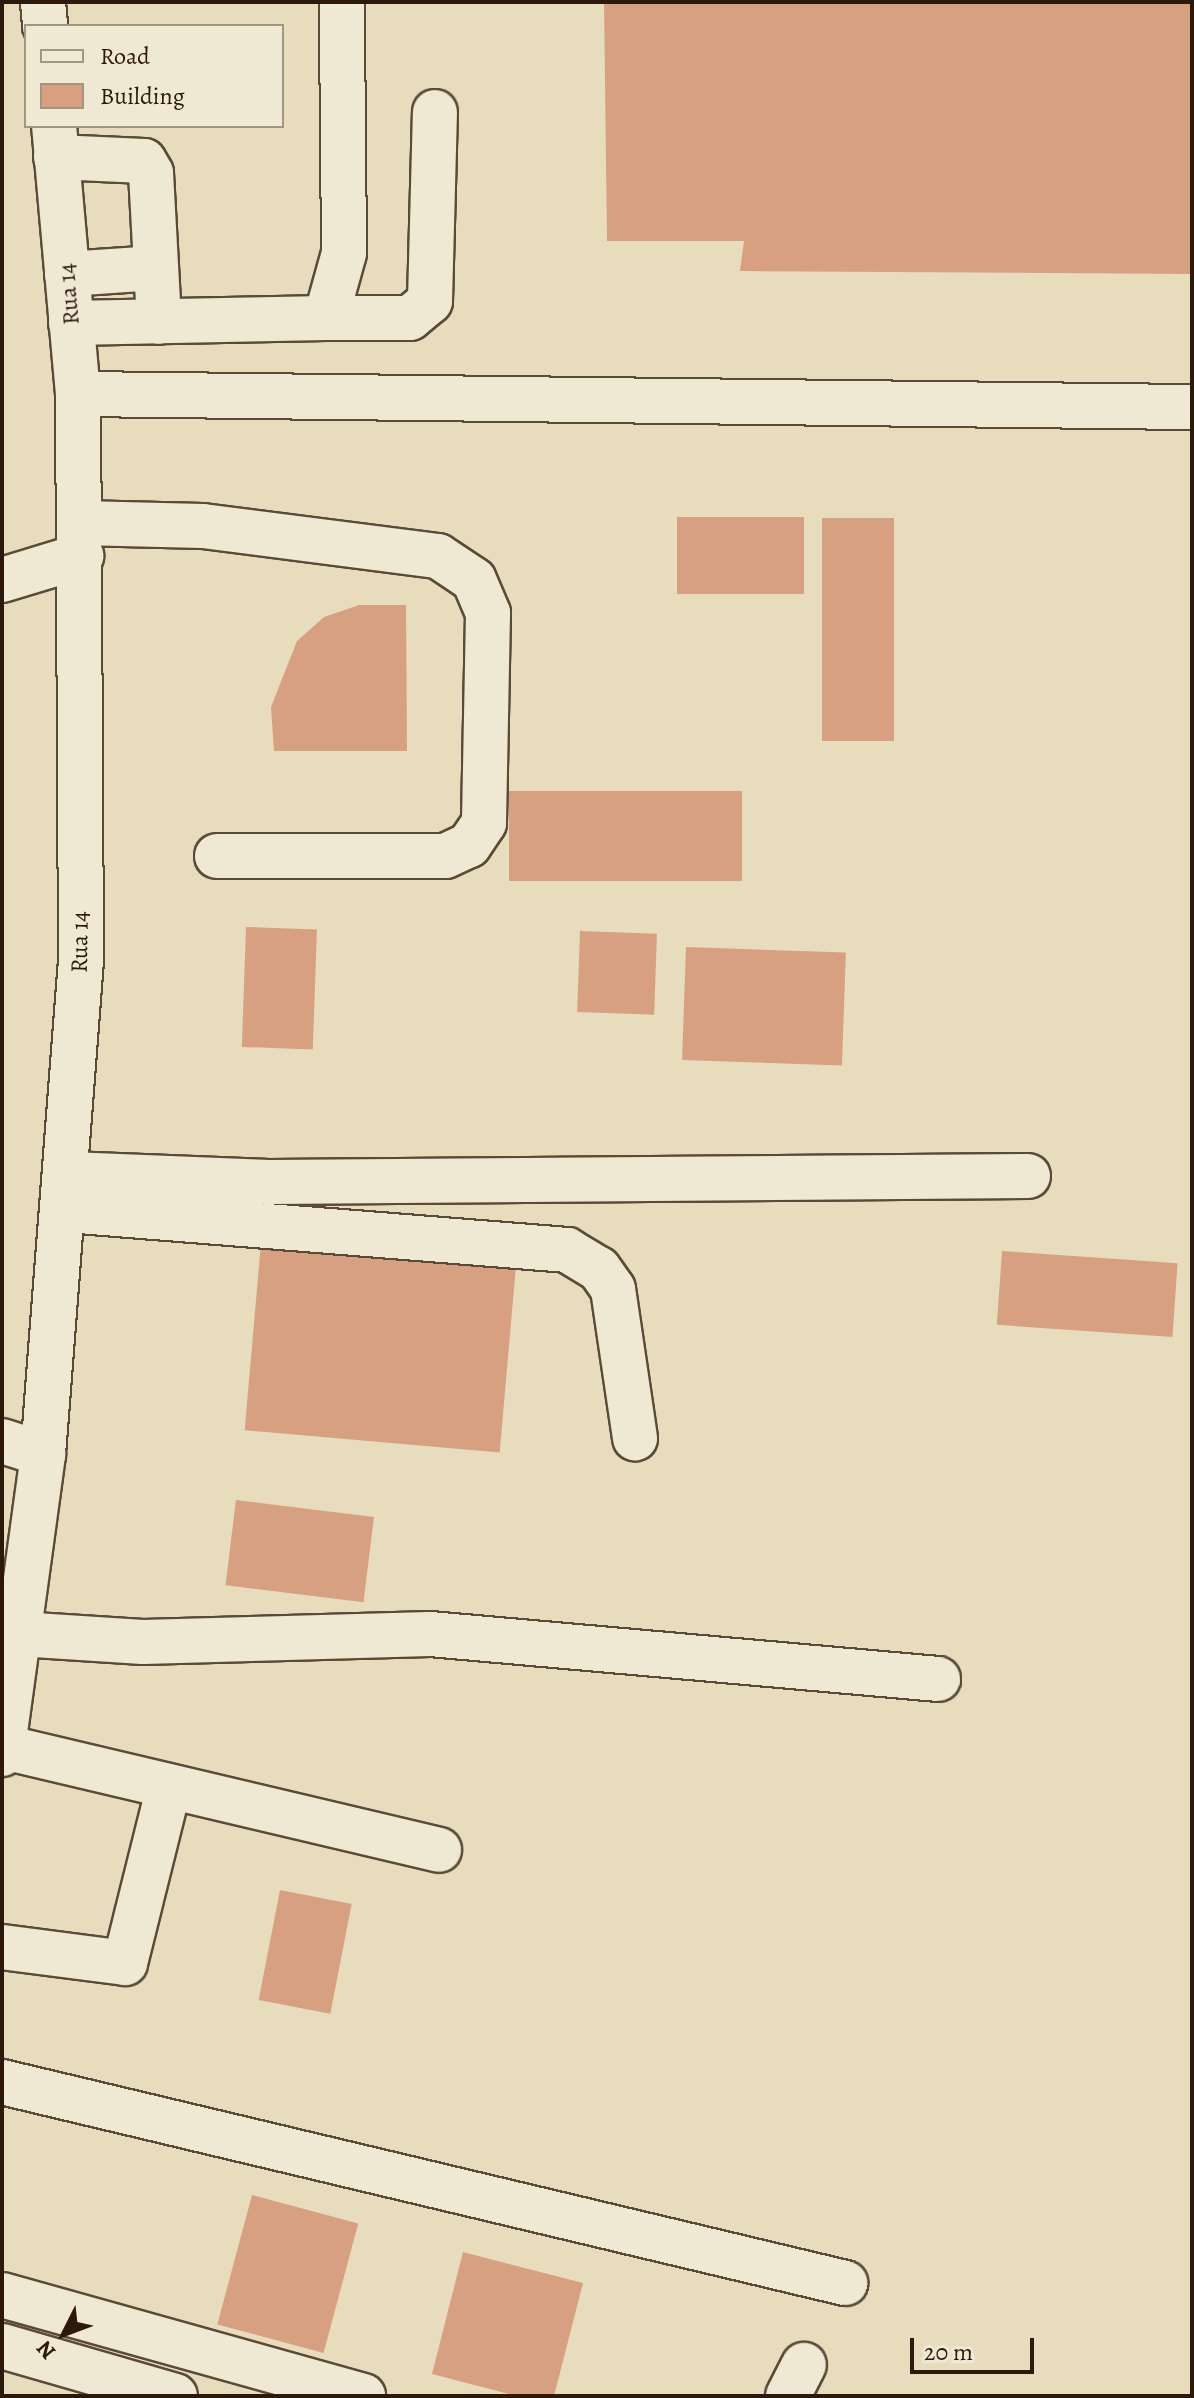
<!DOCTYPE html>
<html>
<head>
<meta charset="utf-8">
<style>
  body { margin:0 }
  #map { position:relative; width:1194px; height:2398px; overflow:hidden; background:#e7ddbd; font-family:Alegreya,serif }
  div>[style] { position:absolute }
  .building>* { inset:0; background:#d7a081; transform-origin:0 0 }
  .roads { filter:drop-shadow(2px 0 #5c4a38) drop-shadow(-2px 0 #5c4a38) drop-shadow(0 2px #5c4a38) drop-shadow(0 -2px #5c4a38) }
  .minor>* { height:44px; margin:-22px; padding:0 22px; transform-origin:22px; border-radius:22px; background:#efe9d4 }
  span { translate:-50% -50%; white-space:nowrap; text-align:center; line-height:1.15; -webkit-text-stroke:8px #efe9d4; paint-order:stroke }
  .street-label { font-size:24px; color:#2d190c }
  .frame { position:absolute; inset:0; border:4px solid #2d190c; pointer-events:none }
  .legend { position:absolute; left:24px; top:24px; width:260px; height:104px; box-sizing:border-box; background:#efe9d4; border:2px solid #a19684; margin:0; padding:10px 14px; list-style:none; font-size:24px; color:#2d190c }
  .legend li { display:flex; align-items:center; gap:16px; height:40px }
  .legend b { width:40px; border:2px solid #a19684 }
  .north { position:absolute; left:24px; top:2294px; width:80px; height:80px; -webkit-text-stroke:6px #efe9d4; paint-order:stroke; rotate:228deg; font-size:22px; font-weight:700; line-height:32px; text-align:center; color:#2d190c }
  .north::after { content:''; display:block; margin:auto; width:28px; height:36px; background:#2d190c; clip-path:polygon(50% 0,100% 100%,50% 72%,0 100%) }
  .scale { position:absolute; left:910px; top:2338px; width:124px; height:36px; box-sizing:border-box; border:4px solid #2d190c; border-top:0; padding-left:10px; font-size:24px; line-height:28px; white-space:nowrap; color:#2d190c; -webkit-text-stroke:6px #efe9d4; paint-order:stroke }
</style>
</head>
<body>
<div id="map">
  <div class="building">
    <i style="clip-path:polygon(604px 2px,1192px 2px,1192px 274px,740px 271px,744px 241px,607px 241px)"></i>
    <i style="left:677px;top:517px;width:127px;height:77px"></i>
    <i style="left:822px;top:518px;width:72px;height:223px"></i>
    <i style="clip-path:polygon(359px 605px,406px 605px,407px 751px,274px 751px,271px 707px,297px 641px,324px 617px)"></i>
    <i style="left:509px;top:791px;width:233px;height:90px"></i>
    <i style="left:246px;top:927px;width:71px;height:120px;rotate:2deg"></i>
    <i style="left:580px;top:931px;width:77px;height:81px;rotate:2deg"></i>
    <i style="left:686px;top:947px;width:160px;height:113px;rotate:2deg"></i>
    <i style="left:262px;top:1232px;width:256px;height:199px;rotate:5deg"></i>
    <i style="left:1002px;top:1251px;width:176px;height:74px;rotate:4deg"></i>
    <i style="left:236px;top:1500px;width:139px;height:86px;rotate:7deg"></i>
    <i style="left:280px;top:1890px;width:73px;height:112px;rotate:11deg"></i>
    <i style="left:252px;top:2195px;width:110px;height:134px;rotate:15deg"></i>
    <i style="clip-path:polygon(463px 2252px,583px 2283px,554px 2396px,517px 2396px,432px 2374px)"></i>
  </div>
  <div class="roads">
    <div class="minor">
      <i style="left:43px;top:2px;width:24px;rotate:85deg"></i>
      <i style="left:56px;top:157px;width:88px;rotate:2.6deg"></i>
      <i style="left:144px;top:161px;width:14px;rotate:60deg"></i>
      <i style="left:151px;top:173px;width:149px;rotate:86.9deg"></i>
      <i style="left:67px;top:274px;width:89px;rotate:-3.9deg"></i>
      <i style="left:326px;top:318px;width:84px"></i>
      <i style="left:410px;top:318px;width:26px;rotate:-40deg"></i>
      <i style="left:430px;top:301px;width:189px;rotate:-88.5deg"></i>
      <i style="left:71px;top:323px;width:255px;rotate:-1.1deg"></i>
      <i style="left:326px;top:318px;width:67px;rotate:-74.5deg"></i>
      <i style="left:344px;top:253px;width:251px;rotate:-90.5deg"></i>
      <i style="left:78px;top:394px;width:1114px;rotate:0.67deg"></i>
      <i style="left:80px;top:523px;width:123px;rotate:1.4deg"></i>
      <i style="left:203px;top:526px;width:237px;rotate:7.3deg"></i>
      <i style="left:438px;top:556px;width:43px;rotate:33.7deg"></i>
      <i style="left:474px;top:580px;width:36px;rotate:67deg"></i>
      <i style="left:488px;top:613px;width:210px;rotate:91.1deg"></i>
      <i style="left:484px;top:823px;width:27px;rotate:124deg"></i>
      <i style="left:469px;top:845px;width:26px;rotate:155deg"></i>
      <i style="left:445px;top:856px;width:228px;rotate:180deg"></i>
      <i style="left:2px;top:580px;width:83px;rotate:-16.9deg"></i>
      <i style="left:69px;top:1174px;width:200px;rotate:2.3deg"></i>
      <i style="left:269px;top:1182px;width:759px;rotate:-0.45deg"></i>
      <i style="left:67px;top:1210px;width:502px;rotate:4.57deg"></i>
      <i style="left:567px;top:1250px;width:37px;rotate:31deg"></i>
      <i style="left:599px;top:1269px;width:24px;rotate:55deg"></i>
      <i style="left:613px;top:1289px;width:151px;rotate:81.6deg"></i>
      <i style="left:2px;top:1441px;width:43px;rotate:17.6deg"></i>
      <i style="left:19px;top:1634px;width:124px;rotate:3.7deg"></i>
      <i style="left:143px;top:1642px;width:287px;rotate:-1.6deg"></i>
      <i style="left:430px;top:1634px;width:510px;rotate:5.06deg"></i>
      <i style="left:4px;top:1747px;width:447px;rotate:13.3deg"></i>
      <i style="left:2px;top:1754px;width:303px;rotate:-82.2deg"></i>
      <i style="left:43px;top:1454px;width:495px;rotate:-85.6deg"></i>
      <i style="left:81px;top:960px;width:566px;rotate:-90.3deg"></i>
      <i style="left:78px;top:394px;width:269px;rotate:-95.1deg"></i>
      <i style="left:2px;top:1947px;width:124px;rotate:7.4deg"></i>
      <i style="left:125px;top:1963px;width:182px;rotate:-76deg"></i>
      <i style="left:2px;top:2082px;width:867px;rotate:13.41deg"></i>
      <i style="left:2px;top:2295px;width:375px;rotate:15.6deg"></i>
      <i style="left:2px;top:2346px;width:180px;rotate:16.1deg"></i>
      <i style="left:788px;top:2396px;width:35px;rotate:-63deg"></i>
    </div>
  </div>
  <div class="street-label">
    <span style="left:69px;top:294px;rotate:-95deg">Rua 14</span>
    <span style="left:80px;top:942px;rotate:-89deg">Rua 14</span>
  </div>
  <div class="frame"></div>
  <ul class="legend">
  <li><b style="height:10px;background:#efe9d4"></b>Road</li>
  <li><b style="height:22px;background:#d7a081"></b>Building</li>
  </ul>
  <div class="north">N</div>
  <div class="scale">20 m</div>
</div>
</body>
</html>
